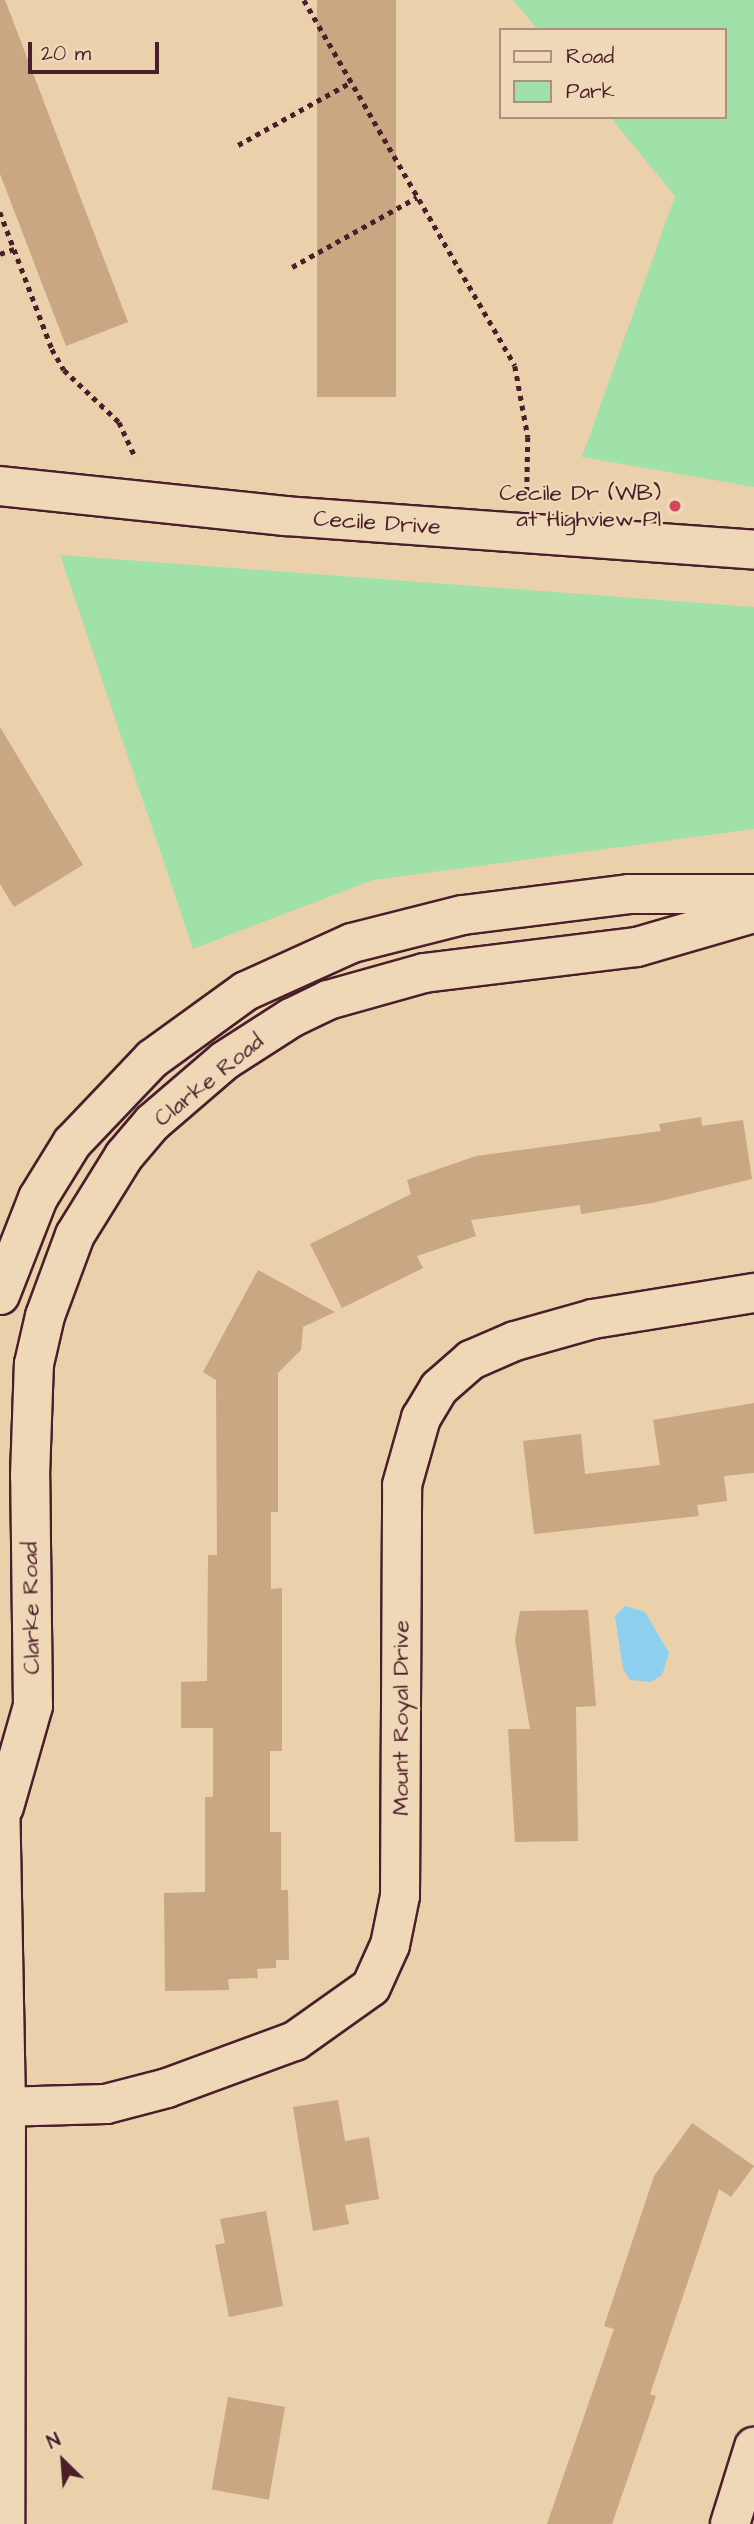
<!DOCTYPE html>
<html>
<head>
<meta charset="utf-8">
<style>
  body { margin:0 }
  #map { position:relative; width:754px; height:2524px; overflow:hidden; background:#ead0ab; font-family:"Architects Daughter",sans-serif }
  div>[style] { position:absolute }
  .green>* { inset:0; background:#a0e1aa }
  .water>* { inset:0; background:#8dcfef }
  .building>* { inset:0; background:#c8a782; transform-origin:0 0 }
  .path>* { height:4.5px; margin-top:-2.25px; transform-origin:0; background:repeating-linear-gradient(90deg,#4a1f2b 0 5px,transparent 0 10px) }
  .roads { filter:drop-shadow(2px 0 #4a1f2b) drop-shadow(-2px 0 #4a1f2b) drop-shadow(0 2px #4a1f2b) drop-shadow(0 -2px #4a1f2b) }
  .minor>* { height:38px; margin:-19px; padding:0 19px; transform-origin:19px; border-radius:19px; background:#efd8b7 }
  .major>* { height:38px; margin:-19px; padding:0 19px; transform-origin:19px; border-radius:19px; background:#efd8b7 }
  .dots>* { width:19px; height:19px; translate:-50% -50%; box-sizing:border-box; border:4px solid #efd8b7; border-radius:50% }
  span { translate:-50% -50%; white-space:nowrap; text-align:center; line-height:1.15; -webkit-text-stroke:5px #efd8b7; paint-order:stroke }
  .poi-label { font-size:23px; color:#4a1f2b }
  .right { translate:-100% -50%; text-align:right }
  .street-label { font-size:23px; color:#4a1f2b }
  .legend { position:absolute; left:499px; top:28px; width:228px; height:91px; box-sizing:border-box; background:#efd8b7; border:2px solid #ad8e7f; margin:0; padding:9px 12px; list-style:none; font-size:21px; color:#4a1f2b }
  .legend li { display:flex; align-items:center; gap:14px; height:35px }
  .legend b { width:35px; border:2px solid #ad8e7f }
  .north { position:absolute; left:28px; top:2426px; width:70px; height:70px; -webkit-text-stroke:5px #efd8b7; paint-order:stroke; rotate:335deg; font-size:19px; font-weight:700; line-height:28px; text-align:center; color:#4a1f2b }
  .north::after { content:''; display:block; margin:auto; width:24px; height:32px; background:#4a1f2b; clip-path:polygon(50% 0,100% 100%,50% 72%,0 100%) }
  .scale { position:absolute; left:28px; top:42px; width:131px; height:32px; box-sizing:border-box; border:4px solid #4a1f2b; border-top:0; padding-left:9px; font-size:21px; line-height:24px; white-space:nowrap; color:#4a1f2b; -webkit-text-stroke:5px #efd8b7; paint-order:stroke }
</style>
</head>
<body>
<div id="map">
  <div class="green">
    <i style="clip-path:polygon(513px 0,754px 0,754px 487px,582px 457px,675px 196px,610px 117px,724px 117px,724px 30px,538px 30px)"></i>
    <i style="clip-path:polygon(60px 555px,754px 607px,754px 829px,373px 880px,193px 949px)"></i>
  </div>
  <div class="water">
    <i style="clip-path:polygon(625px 1606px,645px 1612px,669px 1653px,662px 1675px,651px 1682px,630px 1680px,623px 1669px,615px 1616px)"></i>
  </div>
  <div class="building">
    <i style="clip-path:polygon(0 0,5px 0,128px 322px,66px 346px,0 174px)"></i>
    <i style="left:317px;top:0;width:79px;height:397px"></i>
    <i style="clip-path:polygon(0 727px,83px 865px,14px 907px,0 884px)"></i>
    <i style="clip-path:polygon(701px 1117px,702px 1126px,743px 1120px,752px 1179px,652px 1203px,581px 1214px,580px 1205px,471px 1220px,476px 1236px,417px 1256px,423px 1268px,342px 1308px,310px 1244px,411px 1194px,407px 1180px,476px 1156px,661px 1131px,659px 1124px)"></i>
    <i style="clip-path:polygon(258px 1270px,335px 1312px,303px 1327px,301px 1350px,278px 1373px,278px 1512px,271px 1512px,271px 1589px,282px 1588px,282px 1751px,270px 1751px,270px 1832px,281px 1832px,281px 1890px,288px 1890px,289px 1960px,276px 1960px,276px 1968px,257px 1969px,258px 1978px,228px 1979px,229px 1990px,165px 1991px,164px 1893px,205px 1892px,205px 1797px,213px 1797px,213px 1728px,181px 1728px,181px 1682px,207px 1681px,208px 1555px,217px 1555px,216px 1380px,203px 1372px)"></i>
    <i style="clip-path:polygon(754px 1403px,754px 1473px,724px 1476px,727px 1501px,697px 1505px,699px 1516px,534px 1534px,523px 1441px,581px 1434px,585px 1474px,660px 1465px,653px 1420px)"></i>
    <i style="clip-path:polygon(588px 1610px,596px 1706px,576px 1707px,578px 1841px,515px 1842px,508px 1729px,530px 1729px,515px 1640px,520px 1611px)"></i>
    <i style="clip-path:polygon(338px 2100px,345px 2141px,369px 2137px,379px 2199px,345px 2205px,349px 2224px,313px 2231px,293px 2107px)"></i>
    <i style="clip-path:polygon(692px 2123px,754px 2166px,731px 2197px,719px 2189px,650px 2394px,656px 2396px,612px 2524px,547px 2524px,614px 2329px,604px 2326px,654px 2176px)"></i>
    <i style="clip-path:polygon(266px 2211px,283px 2306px,229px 2317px,215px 2245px,225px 2243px,220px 2219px)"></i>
    <i style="left:228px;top:2397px;width:58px;height:94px;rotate:10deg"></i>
  </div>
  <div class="path">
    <i style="left:304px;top:0;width:422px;rotate:60deg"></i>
    <i style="left:515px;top:366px;width:72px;rotate:79.6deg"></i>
    <i style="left:528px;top:437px;width:54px;rotate:91.1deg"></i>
    <i style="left:238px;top:145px;width:129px;rotate:-29.1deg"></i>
    <i style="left:0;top:212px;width:147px;rotate:69.2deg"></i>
    <i style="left:52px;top:349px;width:24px;rotate:60deg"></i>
    <i style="left:64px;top:370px;width:76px;rotate:43.4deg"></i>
    <i style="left:119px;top:422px;width:40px;rotate:65deg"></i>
    <i style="left:0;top:254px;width:15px;rotate:-20deg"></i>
    <i style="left:292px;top:267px;width:143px;rotate:-29.2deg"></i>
  </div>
  <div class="roads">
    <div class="minor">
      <i style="left:0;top:486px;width:287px;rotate:6deg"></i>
      <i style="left:285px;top:516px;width:470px;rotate:4.1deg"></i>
      <i style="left:0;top:2107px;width:106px;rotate:-1.6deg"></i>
      <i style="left:106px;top:2104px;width:63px;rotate:-14.7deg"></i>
      <i style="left:167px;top:2088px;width:136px;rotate:-20.2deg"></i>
      <i style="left:295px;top:2041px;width:93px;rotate:-35.4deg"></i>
      <i style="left:371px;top:1987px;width:46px;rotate:-65.7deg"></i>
      <i style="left:390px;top:1945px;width:50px;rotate:-78.5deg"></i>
      <i style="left:400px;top:1896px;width:411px;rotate:-89.7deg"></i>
      <i style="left:402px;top:1485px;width:70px;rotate:-74.2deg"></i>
      <i style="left:421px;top:1418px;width:35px;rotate:-59deg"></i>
      <i style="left:439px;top:1388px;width:43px;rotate:-41.2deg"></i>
      <i style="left:471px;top:1360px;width:48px;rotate:-23.4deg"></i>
      <i style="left:515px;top:1341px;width:81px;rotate:-15.8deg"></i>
      <i style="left:593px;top:1319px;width:163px;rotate:-9.2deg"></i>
      <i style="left:730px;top:2524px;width:81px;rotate:-72.7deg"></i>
    </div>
    <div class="major">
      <i style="left:0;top:1295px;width:104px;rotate:-68.6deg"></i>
      <i style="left:38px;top:1198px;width:65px;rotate:-58.3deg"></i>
      <i style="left:72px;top:1143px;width:116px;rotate:-46.4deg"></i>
      <i style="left:152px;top:1059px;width:116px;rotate:-35.9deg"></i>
      <i style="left:246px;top:991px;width:116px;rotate:-24.4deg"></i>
      <i style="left:352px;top:943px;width:114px;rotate:-14.2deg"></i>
      <i style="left:463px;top:915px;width:167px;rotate:-7.2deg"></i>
      <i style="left:629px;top:894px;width:125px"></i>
      <i style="left:0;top:1793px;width:314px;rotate:88.9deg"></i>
      <i style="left:6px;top:2107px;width:417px;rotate:90.1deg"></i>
      <i style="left:4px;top:1807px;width:105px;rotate:-74deg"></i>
      <i style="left:33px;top:1706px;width:230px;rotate:-90.7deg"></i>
      <i style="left:30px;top:1476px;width:112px;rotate:-88deg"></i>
      <i style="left:34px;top:1364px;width:49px;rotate:-77.1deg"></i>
      <i style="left:45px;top:1316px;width:86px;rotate:-69.7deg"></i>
      <i style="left:75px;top:1235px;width:93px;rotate:-58.2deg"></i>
      <i style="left:124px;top:1156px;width:43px;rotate:-49.7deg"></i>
      <i style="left:152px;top:1123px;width:95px;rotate:-40.7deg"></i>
      <i style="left:224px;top:1061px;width:80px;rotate:-32.7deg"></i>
      <i style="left:291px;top:1018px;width:41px;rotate:-25.9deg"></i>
      <i style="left:328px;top:1000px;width:100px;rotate:-15.7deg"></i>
      <i style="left:424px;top:973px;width:215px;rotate:-7deg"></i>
      <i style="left:637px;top:947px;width:122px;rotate:-16.2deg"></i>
    </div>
  </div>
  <div class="dots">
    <i style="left:675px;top:506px;background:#d1495b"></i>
  </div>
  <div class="poi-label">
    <span class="right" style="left:661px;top:506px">Cecile Dr (WB)<br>at Highview Pl</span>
  </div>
  <div class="street-label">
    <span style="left:377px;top:523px;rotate:4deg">Cecile Drive</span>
    <span style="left:209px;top:1080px;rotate:-39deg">Clarke Road</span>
    <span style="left:31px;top:1608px;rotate:-91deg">Clarke Road</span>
    <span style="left:401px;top:1718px;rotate:-90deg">Mount Royal Drive</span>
  </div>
  <ul class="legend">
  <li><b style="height:9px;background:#efd8b7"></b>Road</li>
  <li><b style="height:19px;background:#a0e1aa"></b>Park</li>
  </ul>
  <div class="north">N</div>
  <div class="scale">20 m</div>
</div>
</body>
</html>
